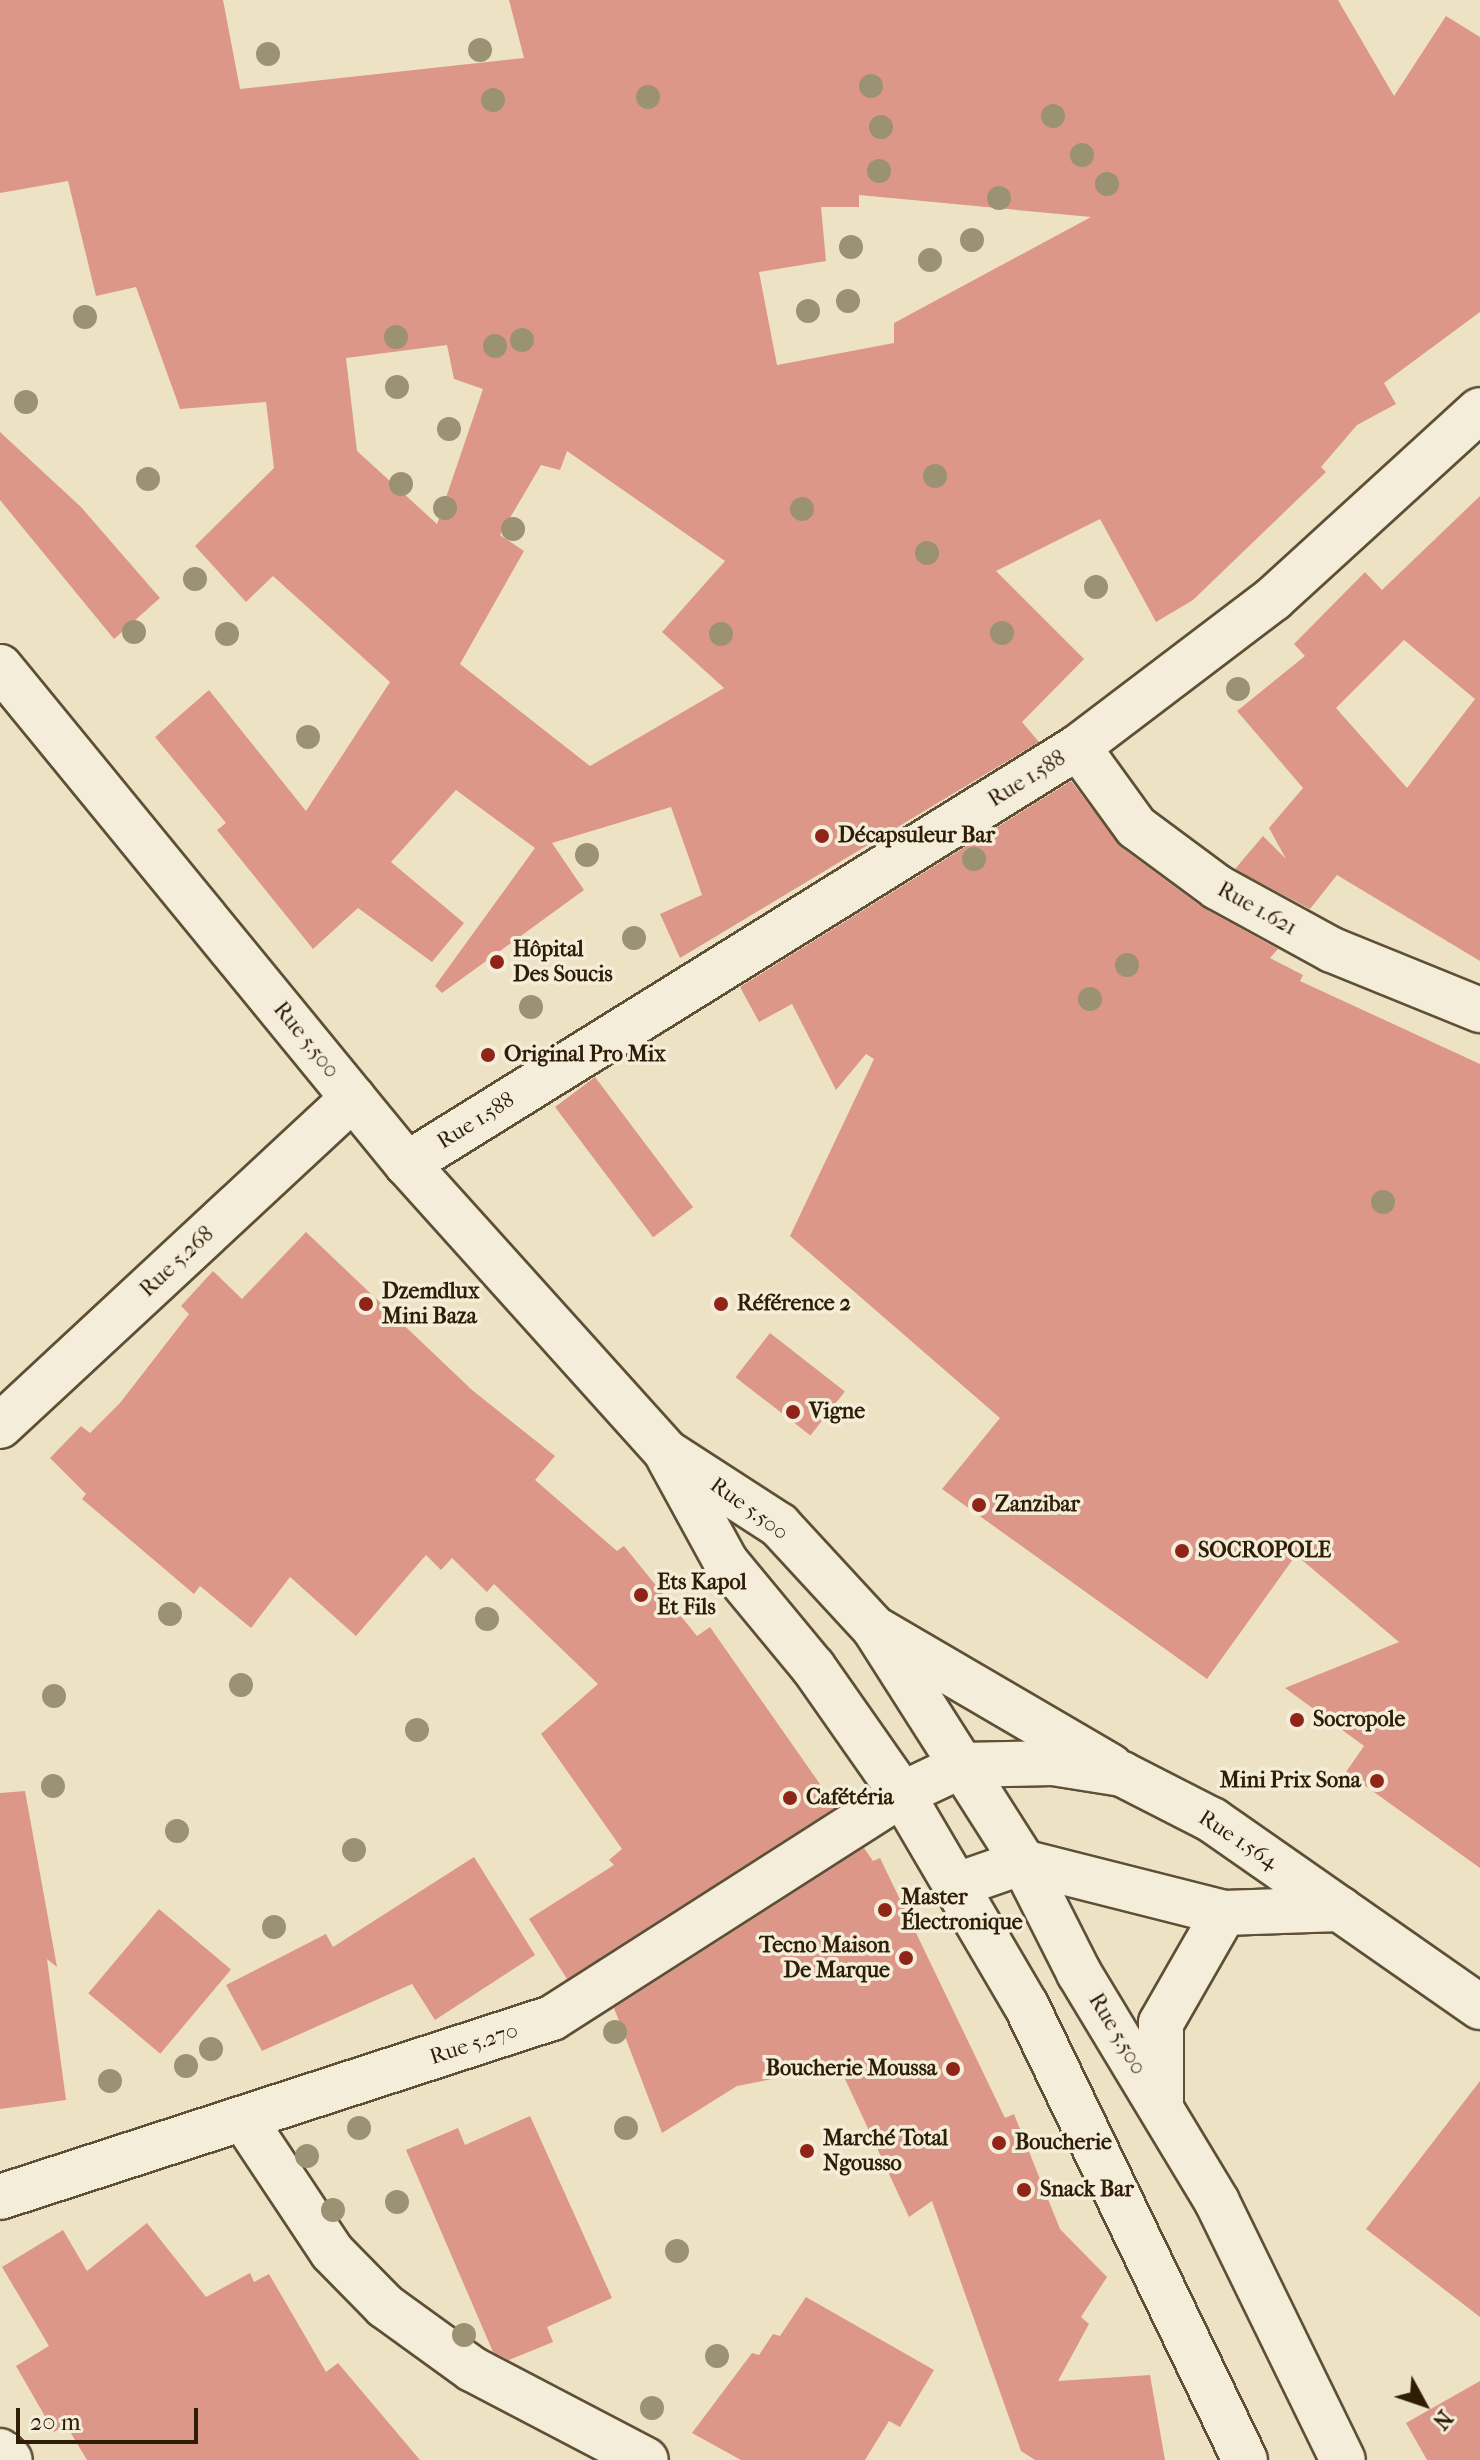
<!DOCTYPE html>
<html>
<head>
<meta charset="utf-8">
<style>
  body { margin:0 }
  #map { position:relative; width:1480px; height:2460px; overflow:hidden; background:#ede3c4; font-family:"IM FELL French Canon",serif }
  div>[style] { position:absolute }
  .building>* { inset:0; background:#dd9789; transform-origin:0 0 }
  .roads { filter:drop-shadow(2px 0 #5e4f35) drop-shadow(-2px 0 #5e4f35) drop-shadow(0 2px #5e4f35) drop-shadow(0 -2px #5e4f35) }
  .street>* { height:44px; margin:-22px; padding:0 22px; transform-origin:22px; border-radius:22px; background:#f3edd9 }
  .secondary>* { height:44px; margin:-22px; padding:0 22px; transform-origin:22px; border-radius:22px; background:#f3edd9 }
  .trees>* { width:24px; height:24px; margin:-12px; border-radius:50%; background:#9b9273 }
  .dots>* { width:22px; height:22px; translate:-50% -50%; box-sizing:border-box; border:4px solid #f3edd9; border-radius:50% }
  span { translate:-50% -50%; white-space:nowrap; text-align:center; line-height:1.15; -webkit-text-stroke:7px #f3edd9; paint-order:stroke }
  .street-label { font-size:22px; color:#2f1e05 }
  .poi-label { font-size:22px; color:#2f1e05; font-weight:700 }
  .left { translate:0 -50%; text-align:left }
  .right { translate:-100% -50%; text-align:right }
  .north { position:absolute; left:1384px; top:2364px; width:80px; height:80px; -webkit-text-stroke:6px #f3edd9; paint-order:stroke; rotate:130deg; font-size:22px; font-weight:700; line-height:32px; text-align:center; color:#2f1e05 }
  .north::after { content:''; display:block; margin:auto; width:28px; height:36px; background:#2f1e05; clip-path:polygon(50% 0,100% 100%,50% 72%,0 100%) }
  .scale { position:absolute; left:16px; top:2408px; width:182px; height:36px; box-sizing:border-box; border:4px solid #2f1e05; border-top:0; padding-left:10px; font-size:24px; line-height:28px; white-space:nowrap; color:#2f1e05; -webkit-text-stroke:6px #f3edd9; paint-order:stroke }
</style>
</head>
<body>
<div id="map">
  <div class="building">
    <i style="clip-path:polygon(evenodd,0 0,223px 0,240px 89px,524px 58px,509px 0,1338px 0,1394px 96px,1446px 16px,1480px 37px,1480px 312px,1384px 383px,1396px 404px,1357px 425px,1321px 467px,1326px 472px,1193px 600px,1156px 622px,1100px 519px,996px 571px,1084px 659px,1022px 722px,1039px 742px,680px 958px,660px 914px,702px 895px,671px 807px,552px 843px,584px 890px,442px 993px,435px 986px,535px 848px,456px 790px,391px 862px,464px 923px,432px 962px,358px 908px,313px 949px,217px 830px,226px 823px,155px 737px,209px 690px,306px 811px,390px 682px,273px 576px,246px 602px,195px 546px,274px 468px,266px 402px,180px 409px,136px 287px,96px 296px,68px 181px,0 193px,0 0,859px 195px,1091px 217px,894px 323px,894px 343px,777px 365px,759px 272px,826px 261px,821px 207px,859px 207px,859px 195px,0 0,447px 345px,454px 379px,483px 389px,437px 524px,357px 451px,346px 358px,447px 345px,0 0,567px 451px,725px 561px,662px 632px,724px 688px,590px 766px,460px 664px,524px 551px,500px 535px,541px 465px,560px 470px,567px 451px)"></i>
    <i style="clip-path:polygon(0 432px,81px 507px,160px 598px,114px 639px,0 500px)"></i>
    <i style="clip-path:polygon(evenodd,1480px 496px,1480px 961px,1337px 875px,1310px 909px,1235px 869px,1263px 836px,1286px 859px,1269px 828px,1303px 788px,1237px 711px,1305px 656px,1294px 644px,1365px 572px,1382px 590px,1480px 496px,1404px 640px,1475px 699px,1407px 788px,1336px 708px,1404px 640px)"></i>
    <i style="clip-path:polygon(1071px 781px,1121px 847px,1202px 907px,1278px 949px,1270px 958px,1303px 975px,1300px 981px,1480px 1064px,1480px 1868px,1346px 1772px,1364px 1746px,1285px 1688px,1399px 1642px,1296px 1555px,1207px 1679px,942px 1489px,1000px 1418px,790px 1236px,874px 1059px,866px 1054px,836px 1090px,792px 1004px,759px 1022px,740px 987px)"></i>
    <i style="left:595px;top:1077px;width:163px;height:50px;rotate:53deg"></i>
    <i style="clip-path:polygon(306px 1232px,472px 1390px,555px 1456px,535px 1480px,617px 1551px,624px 1546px,697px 1636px,710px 1627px,836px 1807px,567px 1979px,529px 1919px,614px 1865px,609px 1860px,622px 1849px,541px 1734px,598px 1684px,494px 1584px,487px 1592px,452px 1558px,441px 1570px,426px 1555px,356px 1636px,290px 1577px,251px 1628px,200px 1586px,194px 1594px,82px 1499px,86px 1494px,50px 1458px,81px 1426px,90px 1433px,120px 1403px,189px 1314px,181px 1306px,213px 1271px,242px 1299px)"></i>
    <i style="left:770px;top:1333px;width:95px;height:56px;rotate:38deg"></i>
    <i style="clip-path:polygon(25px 1791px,57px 1967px,47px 1959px,66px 2100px,0 2109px,0 1793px)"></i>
    <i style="clip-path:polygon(864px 1848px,873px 1861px,880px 1858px,1005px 2118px,1014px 2114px,1060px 2229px,1107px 2277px,1081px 2317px,1089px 2324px,1058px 2381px,1150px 2375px,1165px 2460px,1035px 2460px,1021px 2451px,932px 2201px,909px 2217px,839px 2066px,737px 2086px,662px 2133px,614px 2008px)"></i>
    <i style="clip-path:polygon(474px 1857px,535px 1955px,435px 2020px,412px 1984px,262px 2051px,226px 1985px,326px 1934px,333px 1947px)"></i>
    <i style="left:159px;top:1909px;width:94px;height:110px;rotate:40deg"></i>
    <i style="clip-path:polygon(1480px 2081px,1480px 2317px,1366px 2229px)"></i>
    <i style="clip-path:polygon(530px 2116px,612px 2298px,547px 2327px,553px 2342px,509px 2360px,493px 2352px,406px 2150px,458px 2128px,465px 2145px)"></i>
    <i style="clip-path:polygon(147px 2223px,206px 2297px,250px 2273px,254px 2282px,269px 2274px,326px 2372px,338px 2363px,420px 2460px,87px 2460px,66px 2425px,54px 2432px,16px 2366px,49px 2346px,2px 2267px,63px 2230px,87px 2271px)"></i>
    <i style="clip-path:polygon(806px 2297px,934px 2370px,900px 2427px,889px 2421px,865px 2460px,741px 2460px,692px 2433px,752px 2353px,759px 2355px,773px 2334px,780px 2336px)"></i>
    <i style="clip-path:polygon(1480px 2381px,1480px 2460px,1427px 2460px,1406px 2423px)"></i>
  </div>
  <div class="roads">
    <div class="street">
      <i style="left:1078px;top:747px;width:99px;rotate:54.1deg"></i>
      <i style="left:1136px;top:827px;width:101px;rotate:36.5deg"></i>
      <i style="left:1217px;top:887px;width:131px;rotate:28.7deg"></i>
      <i style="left:1332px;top:950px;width:160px;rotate:22.1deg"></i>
      <i style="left:407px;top:1164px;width:790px;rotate:-31.86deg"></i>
      <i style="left:1078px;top:747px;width:245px;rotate:-37.2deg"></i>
      <i style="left:1273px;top:599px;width:280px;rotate:-42.4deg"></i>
      <i style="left:0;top:1426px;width:482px;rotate:-42.9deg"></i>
      <i style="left:245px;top:2121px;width:157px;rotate:56.4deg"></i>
      <i style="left:332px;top:2252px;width:76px;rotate:45.5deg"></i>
      <i style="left:385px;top:2306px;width:107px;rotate:35.9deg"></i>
      <i style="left:472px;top:2369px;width:196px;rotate:27.6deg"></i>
      <i style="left:0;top:2197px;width:580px;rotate:-17.97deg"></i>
      <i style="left:552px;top:2018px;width:416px;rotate:-32.6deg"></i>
      <i style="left:0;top:2451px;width:13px;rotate:42deg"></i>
    </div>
    <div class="secondary">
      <i style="left:0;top:667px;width:642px;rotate:50.69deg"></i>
      <i style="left:407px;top:1164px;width:387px;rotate:48deg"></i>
      <i style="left:666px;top:1452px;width:135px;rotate:32.9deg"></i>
      <i style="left:779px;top:1525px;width:140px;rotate:47.3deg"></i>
      <i style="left:874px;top:1628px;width:277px;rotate:57.5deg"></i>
      <i style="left:1023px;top:1862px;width:124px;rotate:63.2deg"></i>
      <i style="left:1079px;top:1973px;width:267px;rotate:58.9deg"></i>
      <i style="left:1217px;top:2202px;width:287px;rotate:64deg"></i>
      <i style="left:669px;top:1458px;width:119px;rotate:61.3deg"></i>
      <i style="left:726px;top:1562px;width:136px;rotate:50.4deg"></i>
      <i style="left:813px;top:1667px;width:155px;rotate:55deg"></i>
      <i style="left:902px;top:1794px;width:245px;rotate:59.6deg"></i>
      <i style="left:1026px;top:2005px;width:505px;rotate:64.3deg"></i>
      <i style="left:879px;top:1631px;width:268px;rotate:30.3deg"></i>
      <i style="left:902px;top:1794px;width:68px;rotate:-25.4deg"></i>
      <i style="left:963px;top:1765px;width:90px;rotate:-1.3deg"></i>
      <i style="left:1053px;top:1763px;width:70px;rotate:9.1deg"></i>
      <i style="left:1122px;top:1774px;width:101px;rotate:27.1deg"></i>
      <i style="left:1212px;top:1820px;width:327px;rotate:34.9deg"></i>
      <i style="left:957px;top:1885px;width:70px;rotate:-19.2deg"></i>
      <i style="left:1023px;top:1862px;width:207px;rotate:14.2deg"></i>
      <i style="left:1224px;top:1913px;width:116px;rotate:-2deg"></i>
      <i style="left:1161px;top:2105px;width:82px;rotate:-90deg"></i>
      <i style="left:1161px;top:2023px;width:127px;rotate:-60.2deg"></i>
    </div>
  </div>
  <div class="trees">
    <i style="left:480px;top:50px"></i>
    <i style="left:268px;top:54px"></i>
    <i style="left:871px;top:86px"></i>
    <i style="left:648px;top:97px"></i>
    <i style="left:493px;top:100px"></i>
    <i style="left:1053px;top:116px"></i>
    <i style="left:881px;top:127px"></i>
    <i style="left:1082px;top:155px"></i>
    <i style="left:879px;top:171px"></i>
    <i style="left:1107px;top:184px"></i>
    <i style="left:999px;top:198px"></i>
    <i style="left:972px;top:240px"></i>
    <i style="left:851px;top:247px"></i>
    <i style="left:930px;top:260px"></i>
    <i style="left:848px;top:301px"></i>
    <i style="left:808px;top:311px"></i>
    <i style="left:85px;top:317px"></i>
    <i style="left:396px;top:337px"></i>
    <i style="left:522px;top:340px"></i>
    <i style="left:495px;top:346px"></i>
    <i style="left:397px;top:387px"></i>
    <i style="left:26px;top:402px"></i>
    <i style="left:449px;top:429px"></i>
    <i style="left:935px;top:476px"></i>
    <i style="left:148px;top:479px"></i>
    <i style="left:401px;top:484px"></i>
    <i style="left:445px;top:508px"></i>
    <i style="left:802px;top:509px"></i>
    <i style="left:513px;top:529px"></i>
    <i style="left:927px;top:553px"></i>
    <i style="left:195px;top:579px"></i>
    <i style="left:1096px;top:587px"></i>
    <i style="left:134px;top:632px"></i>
    <i style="left:1002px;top:633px"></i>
    <i style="left:227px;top:634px"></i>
    <i style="left:721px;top:634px"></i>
    <i style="left:1238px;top:689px"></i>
    <i style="left:308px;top:737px"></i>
    <i style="left:587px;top:855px"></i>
    <i style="left:974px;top:859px"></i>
    <i style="left:634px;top:938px"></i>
    <i style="left:1127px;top:965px"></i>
    <i style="left:1090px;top:999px"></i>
    <i style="left:531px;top:1007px"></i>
    <i style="left:1383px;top:1202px"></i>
    <i style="left:170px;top:1614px"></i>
    <i style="left:487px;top:1619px"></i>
    <i style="left:241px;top:1685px"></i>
    <i style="left:54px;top:1696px"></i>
    <i style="left:417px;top:1730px"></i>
    <i style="left:53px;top:1786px"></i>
    <i style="left:177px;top:1831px"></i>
    <i style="left:354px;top:1850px"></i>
    <i style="left:274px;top:1927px"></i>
    <i style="left:615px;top:2032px"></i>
    <i style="left:211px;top:2049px"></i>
    <i style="left:186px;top:2066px"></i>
    <i style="left:110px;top:2081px"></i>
    <i style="left:359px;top:2128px"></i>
    <i style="left:626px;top:2128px"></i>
    <i style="left:307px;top:2156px"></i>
    <i style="left:397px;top:2202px"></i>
    <i style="left:333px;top:2210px"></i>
    <i style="left:677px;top:2251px"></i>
    <i style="left:464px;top:2335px"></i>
    <i style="left:717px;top:2356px"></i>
    <i style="left:652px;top:2408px"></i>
  </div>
  <div class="dots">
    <i style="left:822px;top:836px;background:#8f2418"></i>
    <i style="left:497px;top:962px;background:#8f2418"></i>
    <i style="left:488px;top:1055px;background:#8f2418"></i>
    <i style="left:366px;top:1304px;background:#8f2418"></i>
    <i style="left:721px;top:1304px;background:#8f2418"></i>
    <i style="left:793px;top:1412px;background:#8f2418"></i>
    <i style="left:979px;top:1505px;background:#8f2418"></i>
    <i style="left:1182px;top:1551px;background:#8f2418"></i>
    <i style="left:641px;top:1595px;background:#8f2418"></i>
    <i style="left:1297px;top:1720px;background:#8f2418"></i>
    <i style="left:1377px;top:1781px;background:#8f2418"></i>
    <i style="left:790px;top:1798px;background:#8f2418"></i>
    <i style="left:885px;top:1910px;background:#8f2418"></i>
    <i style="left:906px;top:1958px;background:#8f2418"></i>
    <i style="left:953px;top:2069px;background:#8f2418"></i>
    <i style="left:999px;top:2143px;background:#8f2418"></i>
    <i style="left:807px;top:2151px;background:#8f2418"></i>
    <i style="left:1024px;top:2190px;background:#8f2418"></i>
  </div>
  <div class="street-label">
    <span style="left:1027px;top:779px;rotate:-32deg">Rue 1.588</span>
    <span style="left:1257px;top:909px;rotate:29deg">Rue 1.621</span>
    <span style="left:306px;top:1040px;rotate:51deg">Rue 5.500</span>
    <span style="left:476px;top:1121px;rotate:-32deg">Rue 1.588</span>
    <span style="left:177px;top:1262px;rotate:-43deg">Rue 5.268</span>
    <span style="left:749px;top:1509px;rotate:36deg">Rue 5.500</span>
    <span style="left:1238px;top:1840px;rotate:33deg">Rue 1.564</span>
    <span style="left:1117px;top:2034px;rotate:59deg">Rue 5.500</span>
    <span style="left:474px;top:2044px;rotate:-18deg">Rue 5.270</span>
  </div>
  <div class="poi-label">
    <span class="left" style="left:838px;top:836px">Décapsuleur Bar</span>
    <span class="left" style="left:513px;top:962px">Hôpital<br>Des Soucis</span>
    <span class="left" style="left:504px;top:1055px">Original Pro Mix</span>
    <span class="left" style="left:382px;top:1304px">Dzemdlux<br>Mini Baza</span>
    <span class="left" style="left:737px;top:1304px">Référence 2</span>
    <span class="left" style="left:809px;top:1412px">Vigne</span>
    <span class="left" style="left:995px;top:1505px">Zanzibar</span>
    <span class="left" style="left:1198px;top:1551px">SOCROPOLE</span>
    <span class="left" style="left:657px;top:1595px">Ets Kapol<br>Et Fils</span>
    <span class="left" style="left:1313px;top:1720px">Socropole</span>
    <span class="right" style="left:1361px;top:1781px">Mini Prix Sona</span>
    <span class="left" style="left:806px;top:1798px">Cafétéria</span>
    <span class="left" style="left:901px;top:1910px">Master<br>Électronique</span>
    <span class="right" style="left:890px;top:1958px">Tecno Maison<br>De Marque</span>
    <span class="right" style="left:937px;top:2069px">Boucherie Moussa</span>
    <span class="left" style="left:823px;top:2151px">Marché Total<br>Ngousso</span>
    <span class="left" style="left:1015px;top:2143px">Boucherie</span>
    <span class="left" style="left:1040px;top:2190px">Snack Bar</span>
  </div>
  <div class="north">N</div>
  <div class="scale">20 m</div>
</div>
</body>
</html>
